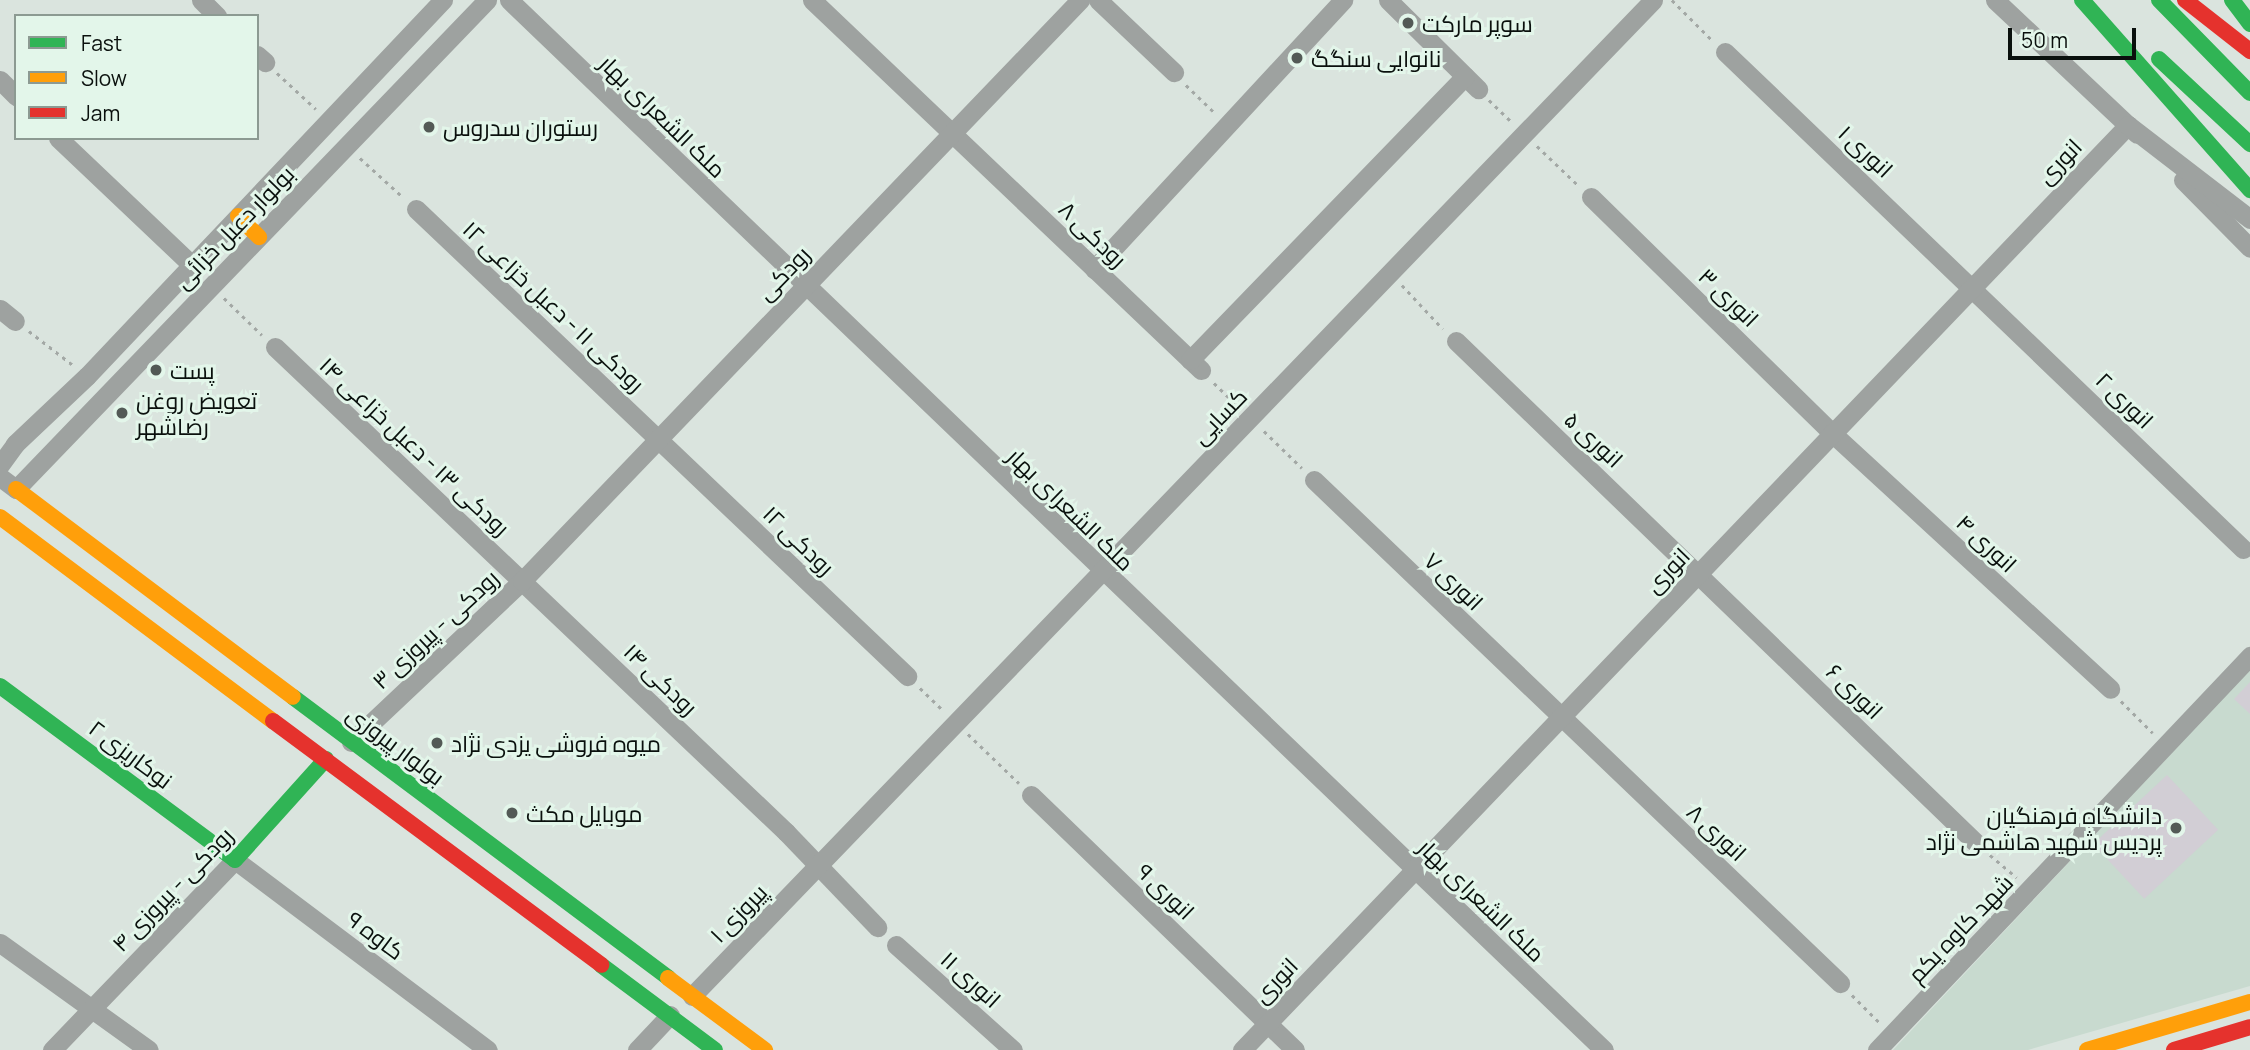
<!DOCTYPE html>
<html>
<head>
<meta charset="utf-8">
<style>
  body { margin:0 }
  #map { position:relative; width:2250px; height:1050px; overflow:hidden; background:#dae4de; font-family:Manrope,Cairo,sans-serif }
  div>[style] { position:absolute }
  .built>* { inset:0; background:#c8dacf }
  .building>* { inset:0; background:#d2ced5; transform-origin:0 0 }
  .path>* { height:2.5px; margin-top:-1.25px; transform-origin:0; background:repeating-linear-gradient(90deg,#a3a8a5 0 3.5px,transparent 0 8.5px) }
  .street>* { height:19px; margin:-9.5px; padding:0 9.5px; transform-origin:9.5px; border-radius:9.5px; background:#9ea2a0 }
  .fast>* { height:16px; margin:-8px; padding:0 8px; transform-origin:8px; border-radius:8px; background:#30b455 }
  .slow>* { height:16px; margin:-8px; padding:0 8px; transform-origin:8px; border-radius:8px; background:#ff9f0a }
  .jam>* { height:16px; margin:-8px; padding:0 8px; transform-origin:8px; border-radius:8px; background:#e5322d }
  .dots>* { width:19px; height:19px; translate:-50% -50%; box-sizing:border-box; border:4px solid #e3f6ea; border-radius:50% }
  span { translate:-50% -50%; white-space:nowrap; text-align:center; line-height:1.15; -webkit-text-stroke:6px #e3f6ea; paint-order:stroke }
  .poi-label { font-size:23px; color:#0a100d }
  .left { translate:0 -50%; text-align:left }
  .right { translate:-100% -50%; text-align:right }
  .street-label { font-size:23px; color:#0a100d }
  .legend { position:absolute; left:14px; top:14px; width:245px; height:126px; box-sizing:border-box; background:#e3f6ea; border:2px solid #8c9a92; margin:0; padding:9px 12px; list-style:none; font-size:21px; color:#0a100d }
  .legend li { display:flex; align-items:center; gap:14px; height:35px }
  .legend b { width:35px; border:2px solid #8c9a92 }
  .scale { position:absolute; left:2008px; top:28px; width:128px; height:32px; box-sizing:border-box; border:4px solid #0a100d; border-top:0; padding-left:9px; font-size:21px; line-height:24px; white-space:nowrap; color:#0a100d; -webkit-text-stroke:5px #e3f6ea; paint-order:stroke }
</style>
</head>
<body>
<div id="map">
  <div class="built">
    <i style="clip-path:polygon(2250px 669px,2250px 986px,2028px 1050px,1893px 1050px)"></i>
  </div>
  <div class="building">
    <i style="clip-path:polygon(2250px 682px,2250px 714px,2234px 699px)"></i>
    <i style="left:2167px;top:775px;width:75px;height:101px;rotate:47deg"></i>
  </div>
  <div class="path">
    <i style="left:1672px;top:0;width:57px;rotate:45deg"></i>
    <i style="left:277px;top:73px;width:53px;rotate:42.7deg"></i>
    <i style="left:1186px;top:85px;width:39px;rotate:44deg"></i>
    <i style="left:1489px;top:100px;width:32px;rotate:44deg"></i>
    <i style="left:1537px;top:146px;width:57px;rotate:43.6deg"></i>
    <i style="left:360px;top:158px;width:59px;rotate:42.3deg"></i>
    <i style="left:1402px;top:285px;width:60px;rotate:47deg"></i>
    <i style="left:224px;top:298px;width:53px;rotate:44.2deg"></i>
    <i style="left:29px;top:331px;width:56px;rotate:37.7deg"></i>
    <i style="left:1214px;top:383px;width:32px;rotate:44deg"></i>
    <i style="left:1264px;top:431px;width:53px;rotate:44.2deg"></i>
    <i style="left:920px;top:688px;width:32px;rotate:44deg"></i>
    <i style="left:2121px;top:701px;width:45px;rotate:45deg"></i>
    <i style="left:968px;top:734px;width:71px;rotate:43.9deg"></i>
    <i style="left:1990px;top:855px;width:35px;rotate:40deg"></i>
    <i style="left:1852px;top:995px;width:38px;rotate:45deg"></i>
  </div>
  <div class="street">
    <i style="left:201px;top:0;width:23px;rotate:45deg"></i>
    <i style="left:509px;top:0;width:1517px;rotate:43.8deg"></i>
    <i style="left:812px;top:0;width:537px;rotate:43.57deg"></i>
    <i style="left:1098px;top:0;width:105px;rotate:43.5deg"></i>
    <i style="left:1388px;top:0;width:127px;rotate:44.7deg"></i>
    <i style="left:1995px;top:0;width:195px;rotate:43.3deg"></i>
    <i style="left:1725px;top:52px;width:718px;rotate:43.81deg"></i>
    <i style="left:257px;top:55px;width:11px;rotate:41deg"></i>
    <i style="left:0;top:80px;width:23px;rotate:45deg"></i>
    <i style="left:58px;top:138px;width:185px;rotate:43.5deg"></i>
    <i style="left:2183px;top:180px;width:95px;rotate:45.4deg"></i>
    <i style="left:1591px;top:197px;width:337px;rotate:44.4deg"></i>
    <i style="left:1832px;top:433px;width:378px;rotate:42.6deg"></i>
    <i style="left:416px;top:209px;width:678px;rotate:43.56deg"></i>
    <i style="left:1094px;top:269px;width:367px;rotate:-47.2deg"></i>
    <i style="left:0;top:309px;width:19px;rotate:39deg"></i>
    <i style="left:1456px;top:341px;width:724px;rotate:43.99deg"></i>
    <i style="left:275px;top:347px;width:705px;rotate:43.5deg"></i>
    <i style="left:786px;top:832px;width:132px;rotate:46.2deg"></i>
    <i style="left:1190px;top:360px;width:395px;rotate:-45.9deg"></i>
    <i style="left:0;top:465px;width:26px;rotate:-54deg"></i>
    <i style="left:15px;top:444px;width:99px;rotate:-43.4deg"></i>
    <i style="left:87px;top:376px;width:518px;rotate:-46.57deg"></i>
    <i style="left:0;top:477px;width:20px;rotate:37deg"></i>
    <i style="left:16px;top:489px;width:679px;rotate:-46.07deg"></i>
    <i style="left:1314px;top:480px;width:728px;rotate:43.72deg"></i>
    <i style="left:351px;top:742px;width:235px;rotate:-43.3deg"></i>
    <i style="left:522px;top:581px;width:806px;rotate:-46.16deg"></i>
    <i style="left:1031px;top:795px;width:367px;rotate:44deg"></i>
    <i style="left:0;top:943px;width:183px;rotate:35.7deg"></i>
    <i style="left:896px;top:945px;width:157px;rotate:41.9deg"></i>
    <i style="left:692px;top:996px;width:1384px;rotate:-46.02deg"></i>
    <i style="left:52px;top:1050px;width:264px;rotate:-46.1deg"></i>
    <i style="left:235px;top:860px;width:316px;rotate:36.9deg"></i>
    <i style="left:637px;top:1050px;width:48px;rotate:-46.7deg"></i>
    <i style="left:1242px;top:1050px;width:1281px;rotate:-46.23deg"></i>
    <i style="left:2128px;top:125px;width:154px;rotate:37.6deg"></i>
    <i style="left:1877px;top:1050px;width:543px;rotate:-46.57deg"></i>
  </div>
  <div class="fast">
    <i style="left:2082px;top:0;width:254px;rotate:48.5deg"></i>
    <i style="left:2159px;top:0;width:130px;rotate:45.6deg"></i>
    <i style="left:2232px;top:0;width:30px;rotate:53deg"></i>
    <i style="left:2159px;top:59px;width:125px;rotate:43deg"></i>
    <i style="left:0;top:686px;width:292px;rotate:36.5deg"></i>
    <i style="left:235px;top:860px;width:136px;rotate:-48deg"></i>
    <i style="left:293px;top:697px;width:469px;rotate:36.8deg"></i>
    <i style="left:601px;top:965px;width:142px;rotate:36.7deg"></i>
  </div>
  <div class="slow">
    <i style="left:238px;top:216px;width:30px;rotate:45deg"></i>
    <i style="left:16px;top:489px;width:346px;rotate:36.9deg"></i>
    <i style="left:0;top:517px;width:341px;rotate:36.8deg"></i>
    <i style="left:668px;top:978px;width:121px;rotate:36.6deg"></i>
    <i style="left:2087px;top:1050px;width:170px;rotate:-16.4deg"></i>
  </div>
  <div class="jam">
    <i style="left:2185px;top:0;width:83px;rotate:38.1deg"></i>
    <i style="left:273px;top:721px;width:409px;rotate:36.6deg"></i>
    <i style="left:2174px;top:1050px;width:79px;rotate:-16.8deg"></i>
  </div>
  <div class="dots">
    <i style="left:1408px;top:23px;background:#535a56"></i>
    <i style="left:1297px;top:58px;background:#535a56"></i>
    <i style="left:429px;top:127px;background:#535a56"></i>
    <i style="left:156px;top:370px;background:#535a56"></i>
    <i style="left:122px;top:413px;background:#535a56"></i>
    <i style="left:437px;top:743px;background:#535a56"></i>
    <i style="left:512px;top:813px;background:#535a56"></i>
    <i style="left:2176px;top:828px;background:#535a56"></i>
  </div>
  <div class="poi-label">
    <span class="left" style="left:1422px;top:23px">سوپر مارکت</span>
    <span class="left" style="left:1311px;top:58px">نانوایی سنگگ</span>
    <span class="left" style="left:443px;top:127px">رستوران سدروس</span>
    <span class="left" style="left:170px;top:370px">پست</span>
    <span class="left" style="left:136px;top:413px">تعویض روغن<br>رضاشهر</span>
    <span class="left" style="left:451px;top:743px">میوه فروشی یزدی نژاد</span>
    <span class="left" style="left:526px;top:813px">موبایل مکث</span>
    <span class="right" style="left:2162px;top:828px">دانشگاه فرهنگیان<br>پردیس شهید هاشمی نژاد</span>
  </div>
  <div class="street-label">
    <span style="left:663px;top:116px;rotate:44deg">ملک الشعرای بهار</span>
    <span style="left:1866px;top:151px;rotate:43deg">انوری ۱</span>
    <span style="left:2059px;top:161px;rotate:-46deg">انوری</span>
    <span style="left:234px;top:227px;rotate:-46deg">بولوار دعبل خزائی</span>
    <span style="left:1093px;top:234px;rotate:44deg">رودکی ۸</span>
    <span style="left:783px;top:273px;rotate:-46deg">رودکی</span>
    <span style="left:1729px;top:297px;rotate:44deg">انوری ۳</span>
    <span style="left:554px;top:306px;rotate:43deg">رودکی ۱۱ - دعبل خزاعی ۱۲</span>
    <span style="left:2125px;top:400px;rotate:44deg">انوری ۲</span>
    <span style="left:1219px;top:416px;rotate:-46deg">کسایی</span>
    <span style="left:1594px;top:439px;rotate:43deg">انوری ۵</span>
    <span style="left:415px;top:446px;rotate:43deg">رودکی ۱۳ - دعبل خزاعی ۱۴</span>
    <span style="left:1071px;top:509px;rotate:44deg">ملک الشعرای بهار</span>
    <span style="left:799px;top:540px;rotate:44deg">رودکی ۱۲</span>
    <span style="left:1987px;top:543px;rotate:43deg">انوری ۴</span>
    <span style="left:1667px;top:570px;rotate:-46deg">انوری</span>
    <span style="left:1454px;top:581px;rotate:44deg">انوری ۷</span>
    <span style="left:435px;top:629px;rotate:-43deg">رودکی - پیروزی ۳</span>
    <span style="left:661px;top:679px;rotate:44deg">رودکی ۱۴</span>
    <span style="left:1855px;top:691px;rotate:44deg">انوری ۶</span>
    <span style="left:396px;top:745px;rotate:37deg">بولوار پیروزی</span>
    <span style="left:131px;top:754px;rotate:37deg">نوکاریزی ۲</span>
    <span style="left:1717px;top:832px;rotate:43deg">انوری ۸</span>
    <span style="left:172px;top:889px;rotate:-46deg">رودکی - پیروزی ۴</span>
    <span style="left:1166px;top:891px;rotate:44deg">انوری ۹</span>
    <span style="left:1482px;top:900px;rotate:44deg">ملک الشعرای بهار</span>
    <span style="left:738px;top:913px;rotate:-46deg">پیروزی ۱</span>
    <span style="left:1960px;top:928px;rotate:-46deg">شهد کاوه یکم</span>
    <span style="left:376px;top:935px;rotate:37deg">کاوه ۹</span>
    <span style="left:971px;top:979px;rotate:42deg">انوری ۱۱</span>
    <span style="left:1275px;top:980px;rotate:-46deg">انوری</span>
  </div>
  <ul class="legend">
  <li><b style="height:9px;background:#30b455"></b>Fast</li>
  <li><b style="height:9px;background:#ff9f0a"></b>Slow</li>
  <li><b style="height:9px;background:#e5322d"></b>Jam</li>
  </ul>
  <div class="scale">50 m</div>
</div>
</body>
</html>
